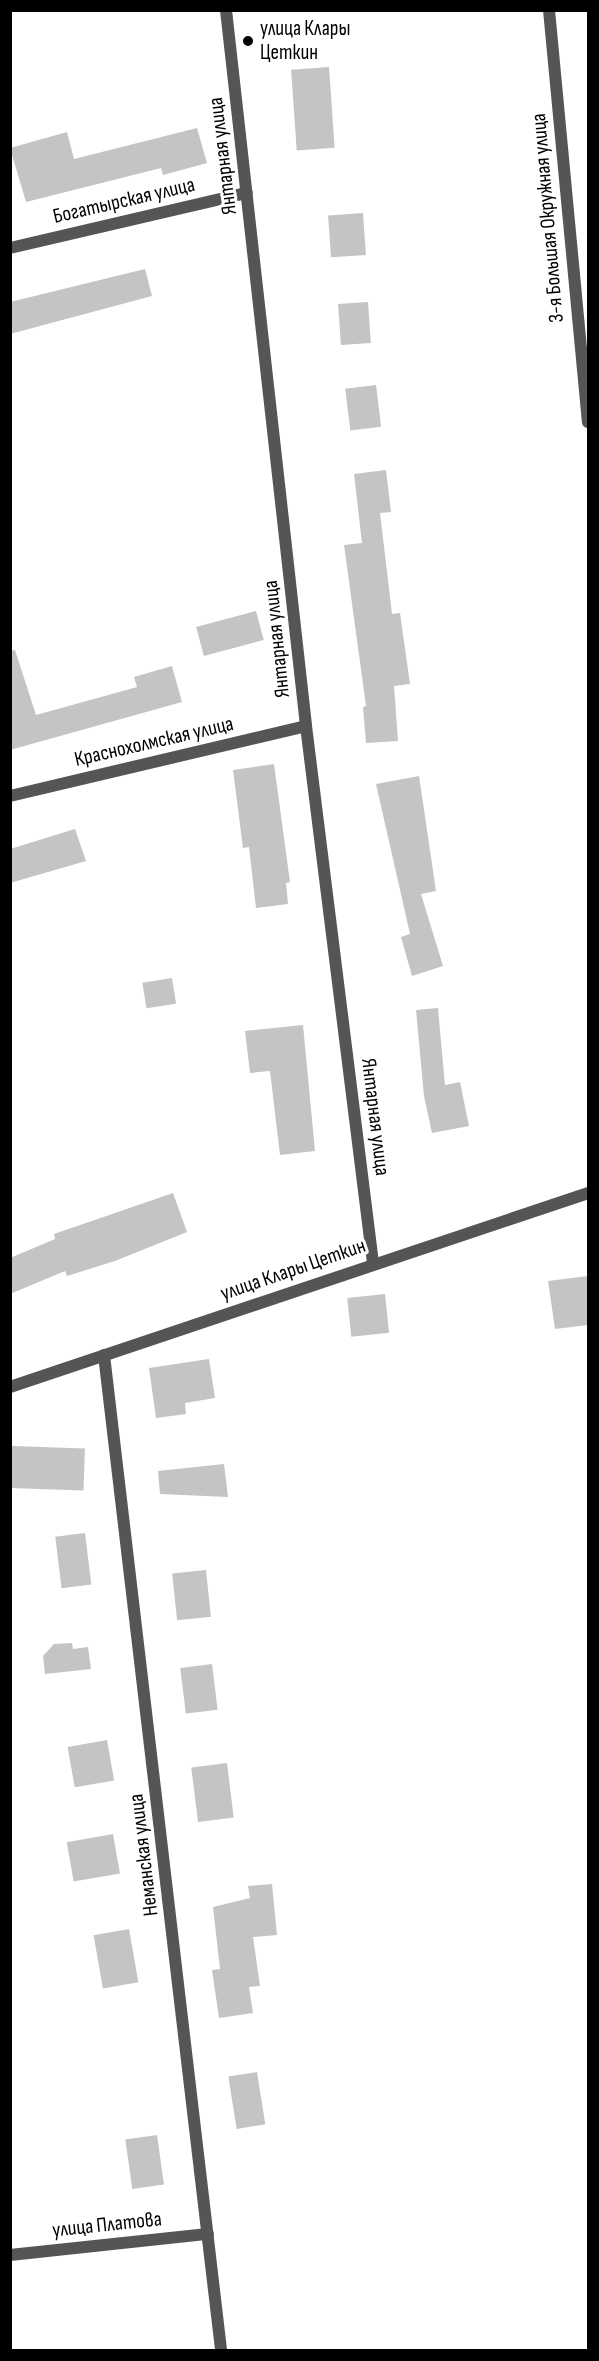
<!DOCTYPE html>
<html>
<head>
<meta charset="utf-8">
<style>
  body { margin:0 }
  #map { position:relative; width:599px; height:2361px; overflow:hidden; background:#fff; font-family:"Sofia Sans Condensed",sans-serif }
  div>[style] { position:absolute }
  .building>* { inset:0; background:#c4c4c4; transform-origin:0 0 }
  .minor>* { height:12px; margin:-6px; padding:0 6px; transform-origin:6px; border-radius:6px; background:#555 }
  .tertiary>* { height:12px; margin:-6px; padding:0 6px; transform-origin:6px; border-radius:6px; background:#555 }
  .dots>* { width:16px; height:16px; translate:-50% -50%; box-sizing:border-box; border:3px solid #fff; border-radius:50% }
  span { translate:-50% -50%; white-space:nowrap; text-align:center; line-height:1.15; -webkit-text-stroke:6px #fff; paint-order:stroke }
  .poi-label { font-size:21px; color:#000 }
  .left { translate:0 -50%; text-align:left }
  .street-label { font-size:21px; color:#000 }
  .frame { position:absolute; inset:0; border:12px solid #000; pointer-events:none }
</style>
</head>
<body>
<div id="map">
  <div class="building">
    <i style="left:329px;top:67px;width:81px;height:38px;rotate:86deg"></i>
    <i style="clip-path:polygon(197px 128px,207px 163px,163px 175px,161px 168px,26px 202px,10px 148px,67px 132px,74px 159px)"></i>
    <i style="left:363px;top:213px;width:42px;height:35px;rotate:86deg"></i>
    <i style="clip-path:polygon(145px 269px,152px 296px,10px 334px,10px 302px)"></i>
    <i style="left:368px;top:302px;width:41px;height:30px;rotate:86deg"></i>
    <i style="left:376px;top:385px;width:42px;height:31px;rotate:83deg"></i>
    <i style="clip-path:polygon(386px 470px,391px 512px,380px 513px,392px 614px,400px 613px,410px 684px,394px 686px,398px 741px,366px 743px,363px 707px,366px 706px,344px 545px,362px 543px,354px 474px)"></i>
    <i style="left:256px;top:611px;width:30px;height:62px;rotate:75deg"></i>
    <i style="clip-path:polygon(15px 650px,36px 715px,137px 687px,134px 677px,172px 666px,182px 702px,10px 750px,10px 651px)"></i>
    <i style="clip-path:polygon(274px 764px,290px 882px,286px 883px,288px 904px,256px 908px,249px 847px,243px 848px,233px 770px)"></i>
    <i style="clip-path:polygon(419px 776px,436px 891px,421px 894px,443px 966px,412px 976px,401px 937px,410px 934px,376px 784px)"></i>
    <i style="clip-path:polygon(75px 829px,86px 861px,10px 883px,10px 849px)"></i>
    <i style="left:172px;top:978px;width:26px;height:30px;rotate:81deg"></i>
    <i style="clip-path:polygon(438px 1008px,445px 1085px,460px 1082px,469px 1126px,432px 1133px,424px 1096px,416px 1010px)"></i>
    <i style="clip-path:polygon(303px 1025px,315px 1151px,280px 1155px,270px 1071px,250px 1073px,245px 1031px)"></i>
    <i style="clip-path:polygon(173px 1193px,187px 1232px,115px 1261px,67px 1276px,65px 1271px,10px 1294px,10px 1258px,55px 1239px,54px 1234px)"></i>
    <i style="clip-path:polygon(588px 1276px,588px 1325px,555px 1329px,548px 1281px)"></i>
    <i style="left:385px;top:1294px;width:39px;height:38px;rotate:84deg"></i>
    <i style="clip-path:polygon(209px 1359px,215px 1398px,185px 1403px,186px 1414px,156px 1418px,149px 1368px)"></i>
    <i style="left:12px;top:1446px;width:73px;height:42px;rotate:2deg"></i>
    <i style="clip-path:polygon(224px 1464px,228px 1497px,160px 1494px,158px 1471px)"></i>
    <i style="left:85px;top:1533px;width:52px;height:30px;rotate:83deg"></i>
    <i style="left:206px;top:1570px;width:47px;height:34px;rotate:84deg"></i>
    <i style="clip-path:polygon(72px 1643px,73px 1649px,88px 1647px,91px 1669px,45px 1674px,43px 1656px,54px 1644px)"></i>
    <i style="left:212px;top:1664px;width:46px;height:32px;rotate:83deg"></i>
    <i style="left:107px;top:1740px;width:41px;height:40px;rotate:80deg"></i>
    <i style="left:227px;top:1763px;width:55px;height:36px;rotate:83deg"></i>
    <i style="left:113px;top:1834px;width:40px;height:47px;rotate:80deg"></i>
    <i style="clip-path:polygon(272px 1884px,277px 1935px,253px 1937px,260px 1986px,249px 1987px,253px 2013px,219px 2018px,212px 1970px,220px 1969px,213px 1907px,250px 1898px,248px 1886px)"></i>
    <i style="left:129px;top:1929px;width:54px;height:36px;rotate:80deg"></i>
    <i style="left:257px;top:2072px;width:53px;height:29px;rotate:81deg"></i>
    <i style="left:157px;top:2135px;width:50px;height:32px;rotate:82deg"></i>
  </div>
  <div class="minor">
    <i style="left:10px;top:796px;width:304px;rotate:-13.3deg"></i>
    <i style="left:104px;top:1355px;width:1002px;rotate:83.29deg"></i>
    <i style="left:10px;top:2255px;width:199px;rotate:-6.1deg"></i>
  </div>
  <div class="tertiary">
    <i style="left:226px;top:10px;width:720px;rotate:83.62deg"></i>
    <i style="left:306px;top:726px;width:541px;rotate:82.89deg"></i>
    <i style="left:549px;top:10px;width:414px;rotate:84.6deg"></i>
    <i style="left:10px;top:248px;width:243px;rotate:-13.1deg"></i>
    <i style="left:10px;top:1387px;width:610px;rotate:-18.55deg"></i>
  </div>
  <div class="dots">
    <i style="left:248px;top:41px;background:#000"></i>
  </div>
  <div class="poi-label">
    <span class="left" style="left:260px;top:41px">улица Клары<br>Цеткин</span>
  </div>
  <div class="street-label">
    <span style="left:223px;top:156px;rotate:-97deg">Янтарная улица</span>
    <span style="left:124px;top:201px;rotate:-13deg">Богатырская улица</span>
    <span style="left:548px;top:218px;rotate:-95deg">3-я Большая Окружная улица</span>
    <span style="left:277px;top:639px;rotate:-96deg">Янтарная улица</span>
    <span style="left:154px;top:742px;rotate:-13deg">Краснохолмская улица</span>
    <span style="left:375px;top:1117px;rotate:83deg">Янтарная улица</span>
    <span style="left:293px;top:1270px;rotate:-19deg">улица Клары Цеткин</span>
    <span style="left:144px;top:1855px;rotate:-97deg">Неманская улица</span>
    <span style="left:107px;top:2225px;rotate:-6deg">улица Платова</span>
  </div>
  <div class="frame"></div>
</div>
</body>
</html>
